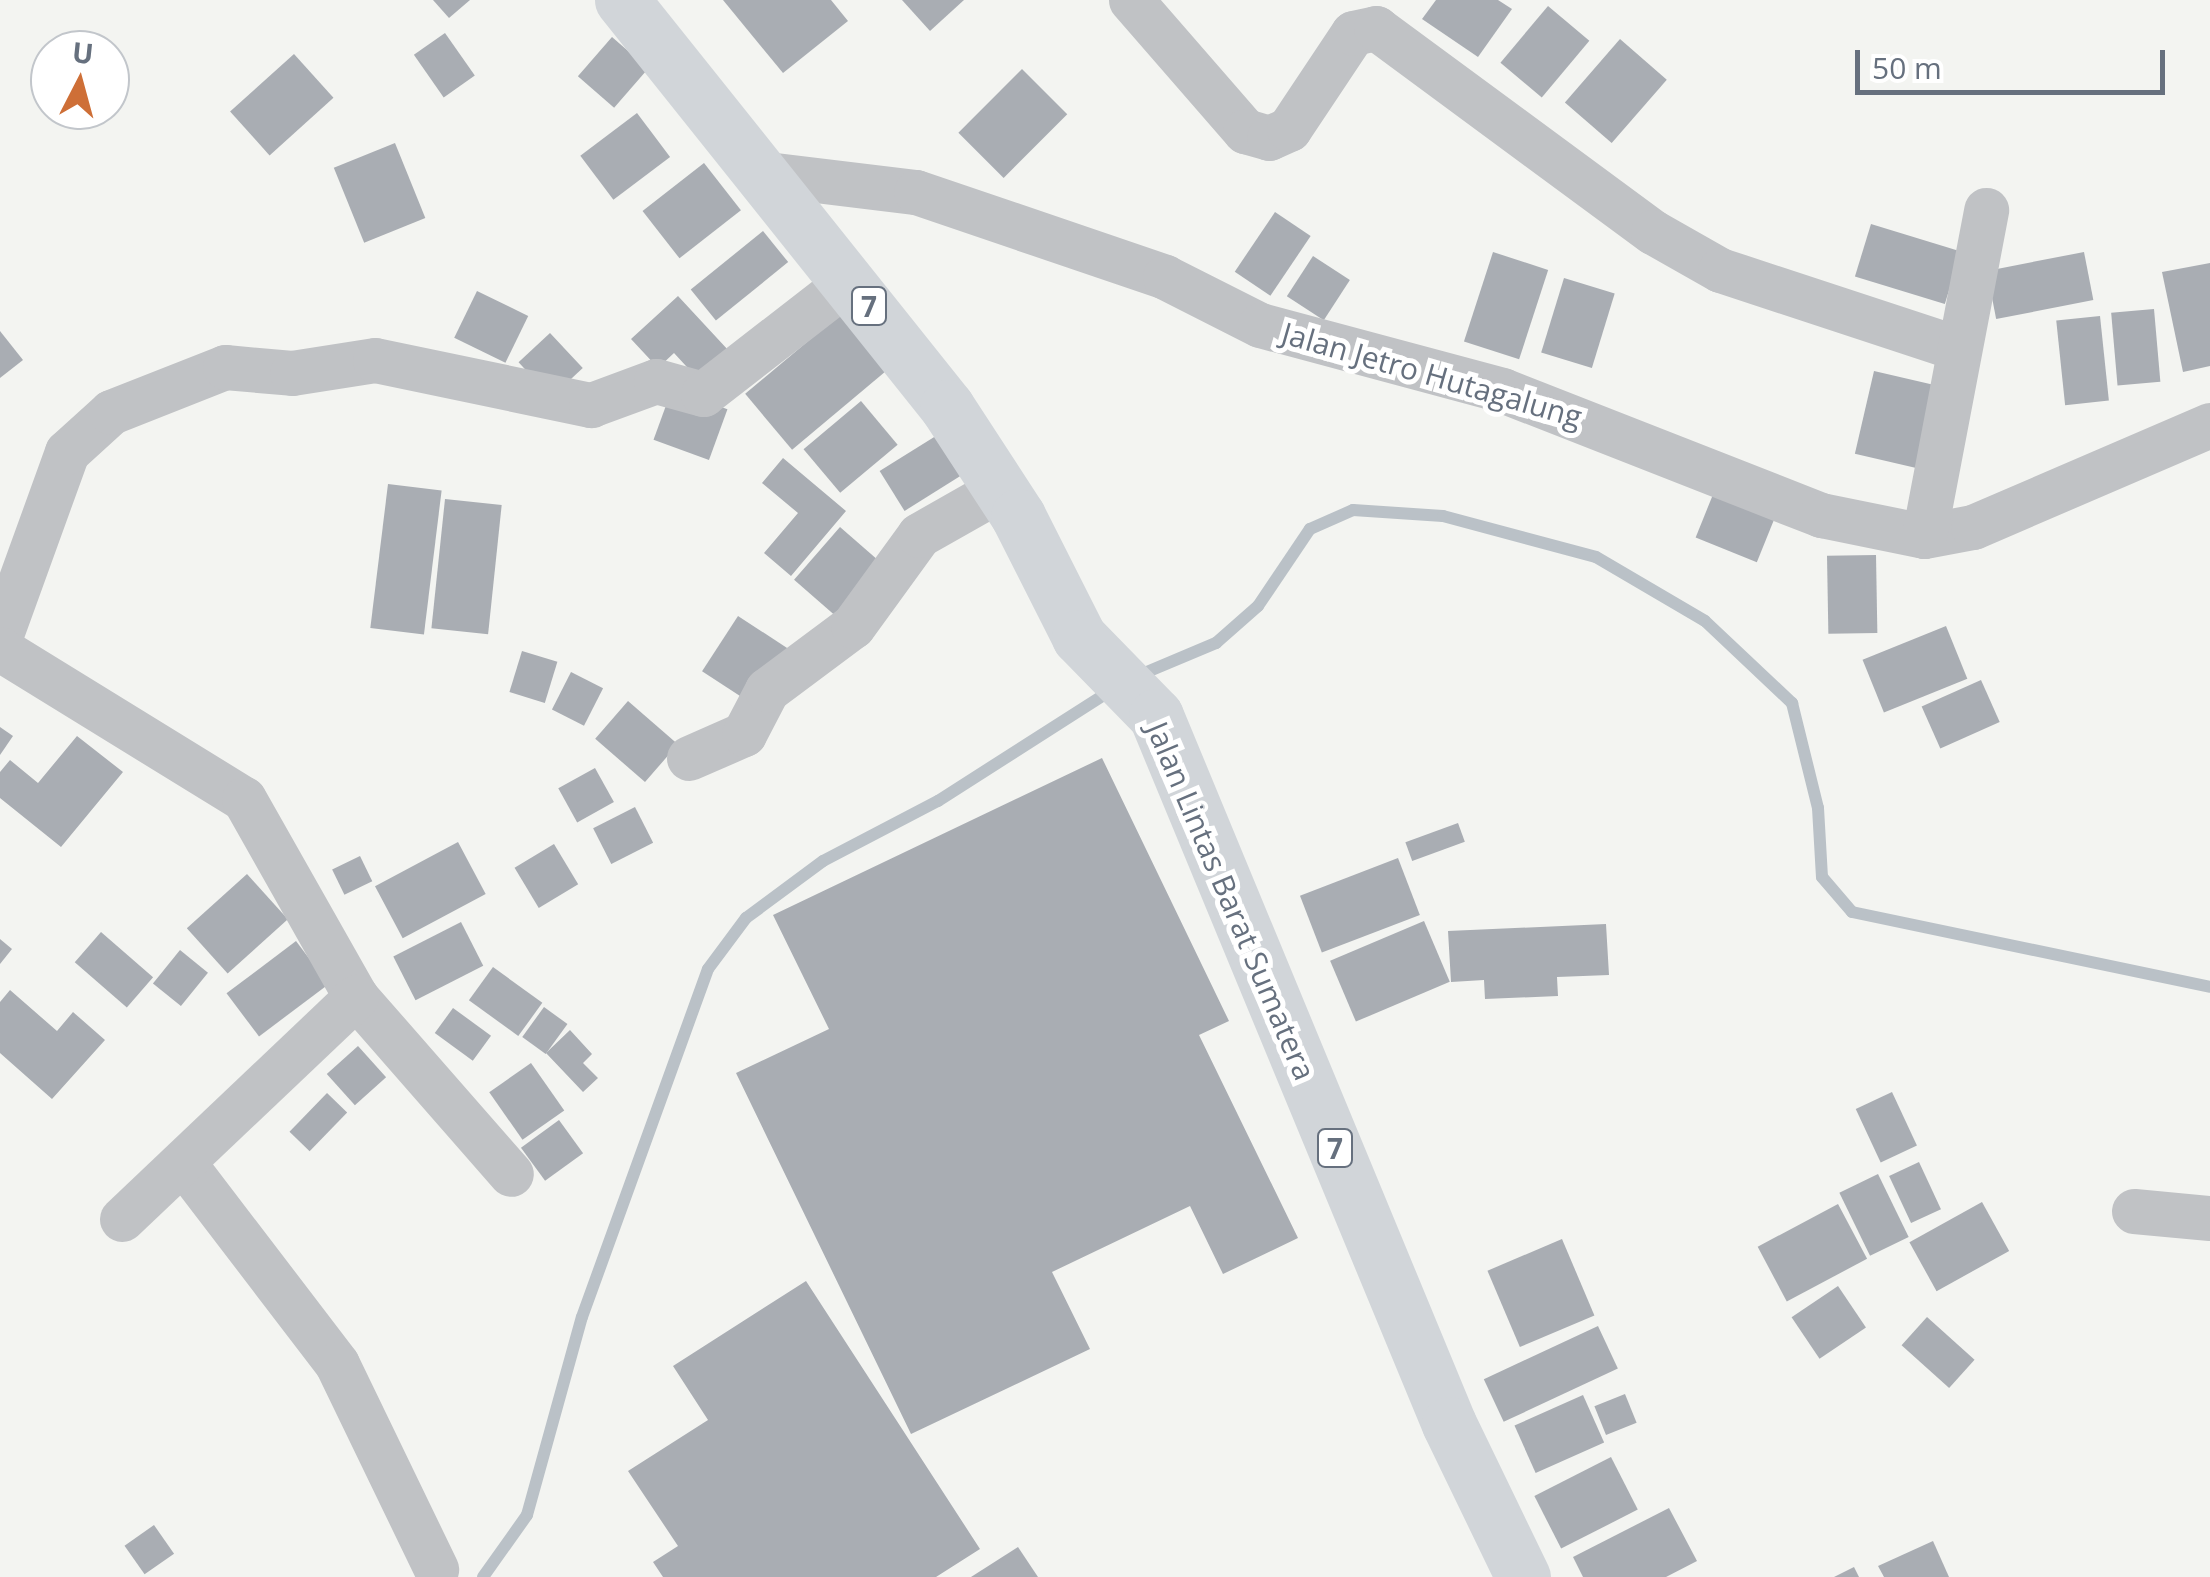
<!DOCTYPE html>
<html>
<head>
<meta charset="utf-8">
<style>
  body { margin:0 }
  #map { position:relative; width:2210px; height:1577px; overflow:hidden; background:#f3f4f1; font-family:"Open Sans",sans-serif }
  div>[style] { position:absolute }
  .stream>* { height:12px; margin:-6px; padding:0 6px; transform-origin:6px; border-radius:6px; background:#bac1c7 }
  .building>* { inset:0; background:#a9adb3; transform-origin:0 0 }
  .minor>* { height:45px; margin:-22.5px; padding:0 22.5px; transform-origin:22.5px; border-radius:22.5px; background:#c0c2c5 }
  .trunk>* { height:55px; margin:-27.5px; padding:0 27.5px; transform-origin:27.5px; border-radius:27.5px; background:#d1d5d9 }
  span { translate:-50% -50%; white-space:nowrap; text-align:center; line-height:1.15; -webkit-text-stroke:10px #fff; paint-order:stroke }
  .shield-label span { padding:2px 8px; background:#fff; border:2px solid; border-radius:8px; -webkit-text-stroke-width:0 }
  .shield-label { font-size:28px; color:#66707e; font-weight:700 }
  .street-label { font-size:30px; color:#66707e }
  .north { position:absolute; left:30px; top:30px; width:100px; height:100px; box-sizing:border-box; background:#fff; border:2px solid #c2c6cb; border-radius:50%; rotate:6deg; font-size:28px; font-weight:700; line-height:40px; text-align:center; color:#66707e }
  .north::after { content:''; display:block; margin:auto; width:35px; height:45px; background:#ce6f37; clip-path:polygon(50% 0,100% 100%,50% 72%,0 100%) }
  .scale { position:absolute; left:1855px; top:50px; width:310px; height:45px; box-sizing:border-box; border:5px solid #66707e; border-top:0; padding-left:12px; font-size:30px; line-height:35px; white-space:nowrap; color:#66707e; -webkit-text-stroke:8px #fff; paint-order:stroke }
</style>
</head>
<body>
<div id="map">
  <div class="stream">
    <i style="left:1135px;top:677px;width:88px;rotate:-22.8deg"></i>
    <i style="left:1216px;top:643px;width:56px;rotate:-41.4deg"></i>
    <i style="left:1258px;top:606px;width:93px;rotate:-56deg"></i>
    <i style="left:1310px;top:529px;width:47px;rotate:-23.8deg"></i>
    <i style="left:1353px;top:510px;width:90px;rotate:3.8deg"></i>
    <i style="left:1443px;top:516px;width:158px;rotate:15deg"></i>
    <i style="left:1596px;top:557px;width:126px;rotate:30.4deg"></i>
    <i style="left:1705px;top:621px;width:120px;rotate:43.3deg"></i>
    <i style="left:1792px;top:703px;width:108px;rotate:76.1deg"></i>
    <i style="left:1818px;top:808px;width:69px;rotate:86.7deg"></i>
    <i style="left:1822px;top:877px;width:46px;rotate:49.4deg"></i>
    <i style="left:1852px;top:912px;width:366px;rotate:11.8deg"></i>
    <i style="left:483px;top:1577px;width:76px;rotate:-54.6deg"></i>
    <i style="left:527px;top:1515px;width:205px;rotate:-74.5deg"></i>
    <i style="left:582px;top:1317px;width:370px;rotate:-70.1deg"></i>
    <i style="left:708px;top:969px;width:64px;rotate:-53.3deg"></i>
    <i style="left:746px;top:918px;width:96px;rotate:-36.5deg"></i>
    <i style="left:823px;top:861px;width:130px;rotate:-27.6deg"></i>
    <i style="left:938px;top:801px;width:208px;rotate:-32.6deg"></i>
  </div>
  <div class="building">
    <i style="clip-path:polygon(433px 0,470px 0,449px 18px)"></i>
    <i style="clip-path:polygon(723px 0,831px 0,848px 21px,783px 73px)"></i>
    <i style="clip-path:polygon(902px 0,964px 0,930px 31px)"></i>
    <i style="clip-path:polygon(1436px 0,1498px 0,1512px 9px,1478px 57px,1422px 19px)"></i>
    <i style="left:1548px;top:6px;width:54px;height:74px;rotate:40deg"></i>
    <i style="left:445px;top:33px;width:52px;height:38px;rotate:55deg"></i>
    <i style="left:612px;top:37px;width:48px;height:52px;rotate:41deg"></i>
    <i style="left:1620px;top:39px;width:62px;height:84px;rotate:41deg"></i>
    <i style="left:294px;top:54px;width:59px;height:86px;rotate:48deg"></i>
    <i style="left:1022px;top:69px;width:64px;height:90px;rotate:45deg"></i>
    <i style="left:637px;top:113px;width:55px;height:71px;rotate:53deg"></i>
    <i style="left:395px;top:143px;width:81px;height:66px;rotate:68deg"></i>
    <i style="left:704px;top:163px;width:60px;height:78px;rotate:52deg"></i>
    <i style="left:1275px;top:212px;width:43px;height:72px;rotate:34deg"></i>
    <i style="left:1871px;top:224px;width:94px;height:55px;rotate:17deg"></i>
    <i style="left:763px;top:231px;width:40px;height:93px;rotate:51deg"></i>
    <i style="left:1493px;top:252px;width:58px;height:94px;rotate:18deg"></i>
    <i style="left:2084px;top:252px;width:49px;height:99px;rotate:79deg"></i>
    <i style="left:1313px;top:256px;width:44px;height:48px;rotate:33deg"></i>
    <i style="clip-path:polygon(2210px 263px,2210px 366px,2183px 372px,2162px 272px)"></i>
    <i style="left:1564px;top:278px;width:53px;height:78px;rotate:17deg"></i>
    <i style="left:477px;top:291px;width:57px;height:52px;rotate:26deg"></i>
    <i style="clip-path:polygon(678px 296px,729px 351px,698px 379px,674px 353px,658px 368px,631px 339px)"></i>
    <i style="left:857px;top:300px;width:73px;height:146px;rotate:50deg"></i>
    <i style="left:2154px;top:309px;width:73px;height:43px;rotate:85deg"></i>
    <i style="left:2100px;top:316px;width:85px;height:44px;rotate:84deg"></i>
    <i style="clip-path:polygon(0 331px,23px 360px,0 378px)"></i>
    <i style="left:550px;top:333px;width:48px;height:43px;rotate:47deg"></i>
    <i style="left:1874px;top:371px;width:63px;height:85px;rotate:13deg"></i>
    <i style="left:672px;top:389px;width:59px;height:54px;rotate:20deg"></i>
    <i style="left:861px;top:401px;width:57px;height:75px;rotate:50deg"></i>
    <i style="left:939px;top:434px;width:47px;height:70px;rotate:58deg"></i>
    <i style="clip-path:polygon(783px 458px,846px 511px,791px 576px,764px 553px,798px 513px,762px 483px)"></i>
    <i style="left:388px;top:484px;width:54px;height:145px;rotate:7deg"></i>
    <i style="left:1714px;top:492px;width:66px;height:49px;rotate:22deg"></i>
    <i style="left:445px;top:499px;width:57px;height:130px;rotate:6deg"></i>
    <i style="left:840px;top:527px;width:57px;height:70px;rotate:41deg"></i>
    <i style="left:1876px;top:555px;width:78px;height:49px;rotate:89deg"></i>
    <i style="left:738px;top:616px;width:59px;height:66px;rotate:33deg"></i>
    <i style="left:1946px;top:626px;width:57px;height:90px;rotate:68deg"></i>
    <i style="left:522px;top:651px;width:37px;height:43px;rotate:17deg"></i>
    <i style="left:571px;top:672px;width:36px;height:42px;rotate:27deg"></i>
    <i style="left:1981px;top:680px;width:46px;height:65px;rotate:66deg"></i>
    <i style="left:628px;top:701px;width:66px;height:50px;rotate:41deg"></i>
    <i style="clip-path:polygon(0 727px,13px 736px,0 755px)"></i>
    <i style="clip-path:polygon(77px 736px,123px 772px,61px 847px,0 798px,0 772px,10px 760px,38px 783px)"></i>
    <i style="clip-path:polygon(1102px 758px,1229px 1021px,1199px 1035px,1298px 1238px,1223px 1274px,1190px 1206px,1052px 1272px,1090px 1349px,911px 1434px,736px 1073px,829px 1029px,773px 915px)"></i>
    <i style="left:595px;top:768px;width:39px;height:42px;rotate:61deg"></i>
    <i style="left:635px;top:807px;width:40px;height:47px;rotate:63deg"></i>
    <i style="left:1458px;top:823px;width:20px;height:56px;rotate:70deg"></i>
    <i style="left:458px;top:842px;width:59px;height:94px;rotate:62deg"></i>
    <i style="left:554px;top:844px;width:47px;height:46px;rotate:59deg"></i>
    <i style="left:360px;top:856px;width:28px;height:31px;rotate:64deg"></i>
    <i style="left:1398px;top:858px;width:61px;height:105px;rotate:69deg"></i>
    <i style="left:247px;top:874px;width:61px;height:81px;rotate:48deg"></i>
    <i style="left:1424px;top:921px;width:66px;height:102px;rotate:67deg"></i>
    <i style="left:461px;top:922px;width:49px;height:76px;rotate:63deg"></i>
    <i style="clip-path:polygon(1606px 924px,1609px 975px,1557px 977px,1558px 996px,1485px 999px,1484px 980px,1451px 982px,1448px 931px)"></i>
    <i style="left:101px;top:932px;width:69px;height:40px;rotate:41deg"></i>
    <i style="clip-path:polygon(0 939px,12px 949px,0 964px)"></i>
    <i style="left:296px;top:941px;width:54px;height:87px;rotate:53deg"></i>
    <i style="left:180px;top:950px;width:36px;height:43px;rotate:39deg"></i>
    <i style="left:493px;top:967px;width:61px;height:41px;rotate:36deg"></i>
    <i style="clip-path:polygon(10px 990px,57px 1031px,73px 1012px,105px 1040px,52px 1099px,0 1053px,0 1002px)"></i>
    <i style="left:544px;top:1007px;width:29px;height:37px;rotate:36deg"></i>
    <i style="left:453px;top:1008px;width:47px;height:31px;rotate:36deg"></i>
    <i style="clip-path:polygon(570px 1030px,592px 1054px,583px 1063px,598px 1078px,583px 1092px,546px 1053px)"></i>
    <i style="left:358px;top:1046px;width:42px;height:42px;rotate:48deg"></i>
    <i style="left:531px;top:1063px;width:58px;height:51px;rotate:55deg"></i>
    <i style="left:1892px;top:1092px;width:59px;height:40px;rotate:65deg"></i>
    <i style="left:327px;top:1093px;width:28px;height:54px;rotate:44deg"></i>
    <i style="left:559px;top:1120px;width:41px;height:47px;rotate:54deg"></i>
    <i style="left:1919px;top:1162px;width:52px;height:33px;rotate:65deg"></i>
    <i style="left:1878px;top:1174px;width:70px;height:43px;rotate:64deg"></i>
    <i style="left:1982px;top:1202px;width:56px;height:83px;rotate:61deg"></i>
    <i style="left:1838px;top:1204px;width:62px;height:91px;rotate:62deg"></i>
    <i style="left:1562px;top:1239px;width:83px;height:81px;rotate:67deg"></i>
    <i style="clip-path:polygon(806px 1281px,980px 1549px,936px 1577px,663px 1577px,653px 1562px,678px 1546px,628px 1471px,708px 1420px,673px 1366px)"></i>
    <i style="left:1838px;top:1286px;width:50px;height:56px;rotate:56deg"></i>
    <i style="left:1927px;top:1317px;width:64px;height:38px;rotate:42deg"></i>
    <i style="left:1598px;top:1326px;width:47px;height:126px;rotate:65deg"></i>
    <i style="left:1625px;top:1394px;width:31px;height:33px;rotate:68deg"></i>
    <i style="left:1583px;top:1395px;width:52px;height:75px;rotate:66deg"></i>
    <i style="left:1611px;top:1457px;width:59px;height:86px;rotate:63deg"></i>
    <i style="clip-path:polygon(1669px 1508px,1697px 1561px,1666px 1577px,1583px 1577px,1573px 1557px)"></i>
    <i style="left:154px;top:1525px;width:35px;height:36px;rotate:55deg"></i>
    <i style="clip-path:polygon(1933px 1541px,1949px 1577px,1884px 1577px,1878px 1566px)"></i>
    <i style="clip-path:polygon(1018px 1547px,1038px 1577px,971px 1577px)"></i>
    <i style="clip-path:polygon(1854px 1567px,1859px 1577px,1834px 1577px)"></i>
  </div>
  <div class="minor">
    <i style="left:1131px;top:0;width:174px;rotate:49deg"></i>
    <i style="left:1245px;top:131px;width:25px;rotate:16deg"></i>
    <i style="left:1269px;top:138px;width:22px;rotate:-24deg"></i>
    <i style="left:1289px;top:129px;width:115px;rotate:-56.3deg"></i>
    <i style="left:1353px;top:33px;width:24px;rotate:-12deg"></i>
    <i style="left:1376px;top:28px;width:344px;rotate:36.4deg"></i>
    <i style="left:1653px;top:232px;width:77px;rotate:29.6deg"></i>
    <i style="left:1720px;top:270px;width:250px;rotate:18.2deg"></i>
    <i style="left:758px;top:173px;width:159px;rotate:6.9deg"></i>
    <i style="left:916px;top:192px;width:263px;rotate:18.8deg"></i>
    <i style="left:1165px;top:277px;width:106px;rotate:26.8deg"></i>
    <i style="left:1260px;top:325px;width:251px;rotate:15deg"></i>
    <i style="left:1502px;top:390px;width:343px;rotate:21.4deg"></i>
    <i style="left:1821px;top:515px;width:105px;rotate:11.5deg"></i>
    <i style="left:1924px;top:536px;width:50px;rotate:-10.4deg"></i>
    <i style="left:1973px;top:527px;width:258px;rotate:-23.3deg"></i>
    <i style="left:1924px;top:536px;width:332px;rotate:-79.2deg"></i>
    <i style="left:0;top:637px;width:197px;rotate:-70.1deg"></i>
    <i style="left:67px;top:452px;width:59px;rotate:-42.3deg"></i>
    <i style="left:111px;top:412px;width:123px;rotate:-21.5deg"></i>
    <i style="left:225px;top:367px;width:67px;rotate:5.1deg"></i>
    <i style="left:292px;top:373px;width:84px;rotate:-8.9deg"></i>
    <i style="left:375px;top:360px;width:221px;rotate:11.8deg"></i>
    <i style="left:591px;top:405px;width:69px;rotate:-20.3deg"></i>
    <i style="left:656px;top:381px;width:49px;rotate:15.5deg"></i>
    <i style="left:703px;top:394px;width:186px;rotate:-37.8deg"></i>
    <i style="left:0;top:649px;width:286px;rotate:31.6deg"></i>
    <i style="left:244px;top:799px;width:227px;rotate:60.5deg"></i>
    <i style="left:356px;top:997px;width:235px;rotate:48.8deg"></i>
    <i style="left:689px;top:758px;width:60px;rotate:-23.6deg"></i>
    <i style="left:744px;top:734px;width:50px;rotate:-62.4deg"></i>
    <i style="left:767px;top:690px;width:107px;rotate:-36.7deg"></i>
    <i style="left:853px;top:626px;width:112px;rotate:-54deg"></i>
    <i style="left:919px;top:535px;width:93px;rotate:-29.6deg"></i>
    <i style="left:185px;top:1165px;width:250px;rotate:52.6deg"></i>
    <i style="left:337px;top:1364px;width:228px;rotate:64.2deg"></i>
    <i style="left:2134px;top:1211px;width:76px;rotate:5.3deg"></i>
    <i style="left:122px;top:1219px;width:323px;rotate:-43.5deg"></i>
  </div>
  <div class="trunk">
    <i style="left:622px;top:0;width:521px;rotate:51.39deg"></i>
    <i style="left:947px;top:407px;width:130px;rotate:56.9deg"></i>
    <i style="left:1018px;top:516px;width:136px;rotate:63.2deg"></i>
    <i style="left:1079px;top:637px;width:110px;rotate:45.7deg"></i>
    <i style="left:1156px;top:716px;width:766px;rotate:67.52deg"></i>
    <i style="left:1449px;top:1424px;width:170px;rotate:64.2deg"></i>
  </div>
  <div class="shield-label">
    <span style="left:869px;top:306px">7</span>
    <span style="left:1335px;top:1148px">7</span>
  </div>
  <div class="street-label">
    <span style="left:1432px;top:375px;rotate:16deg">Jalan Jetro Hutagalung</span>
    <span style="left:1231px;top:901px;rotate:67deg">Jalan Lintas Barat Sumatera</span>
  </div>
  <div class="north">U</div>
  <div class="scale">50 m</div>
</div>
</body>
</html>
